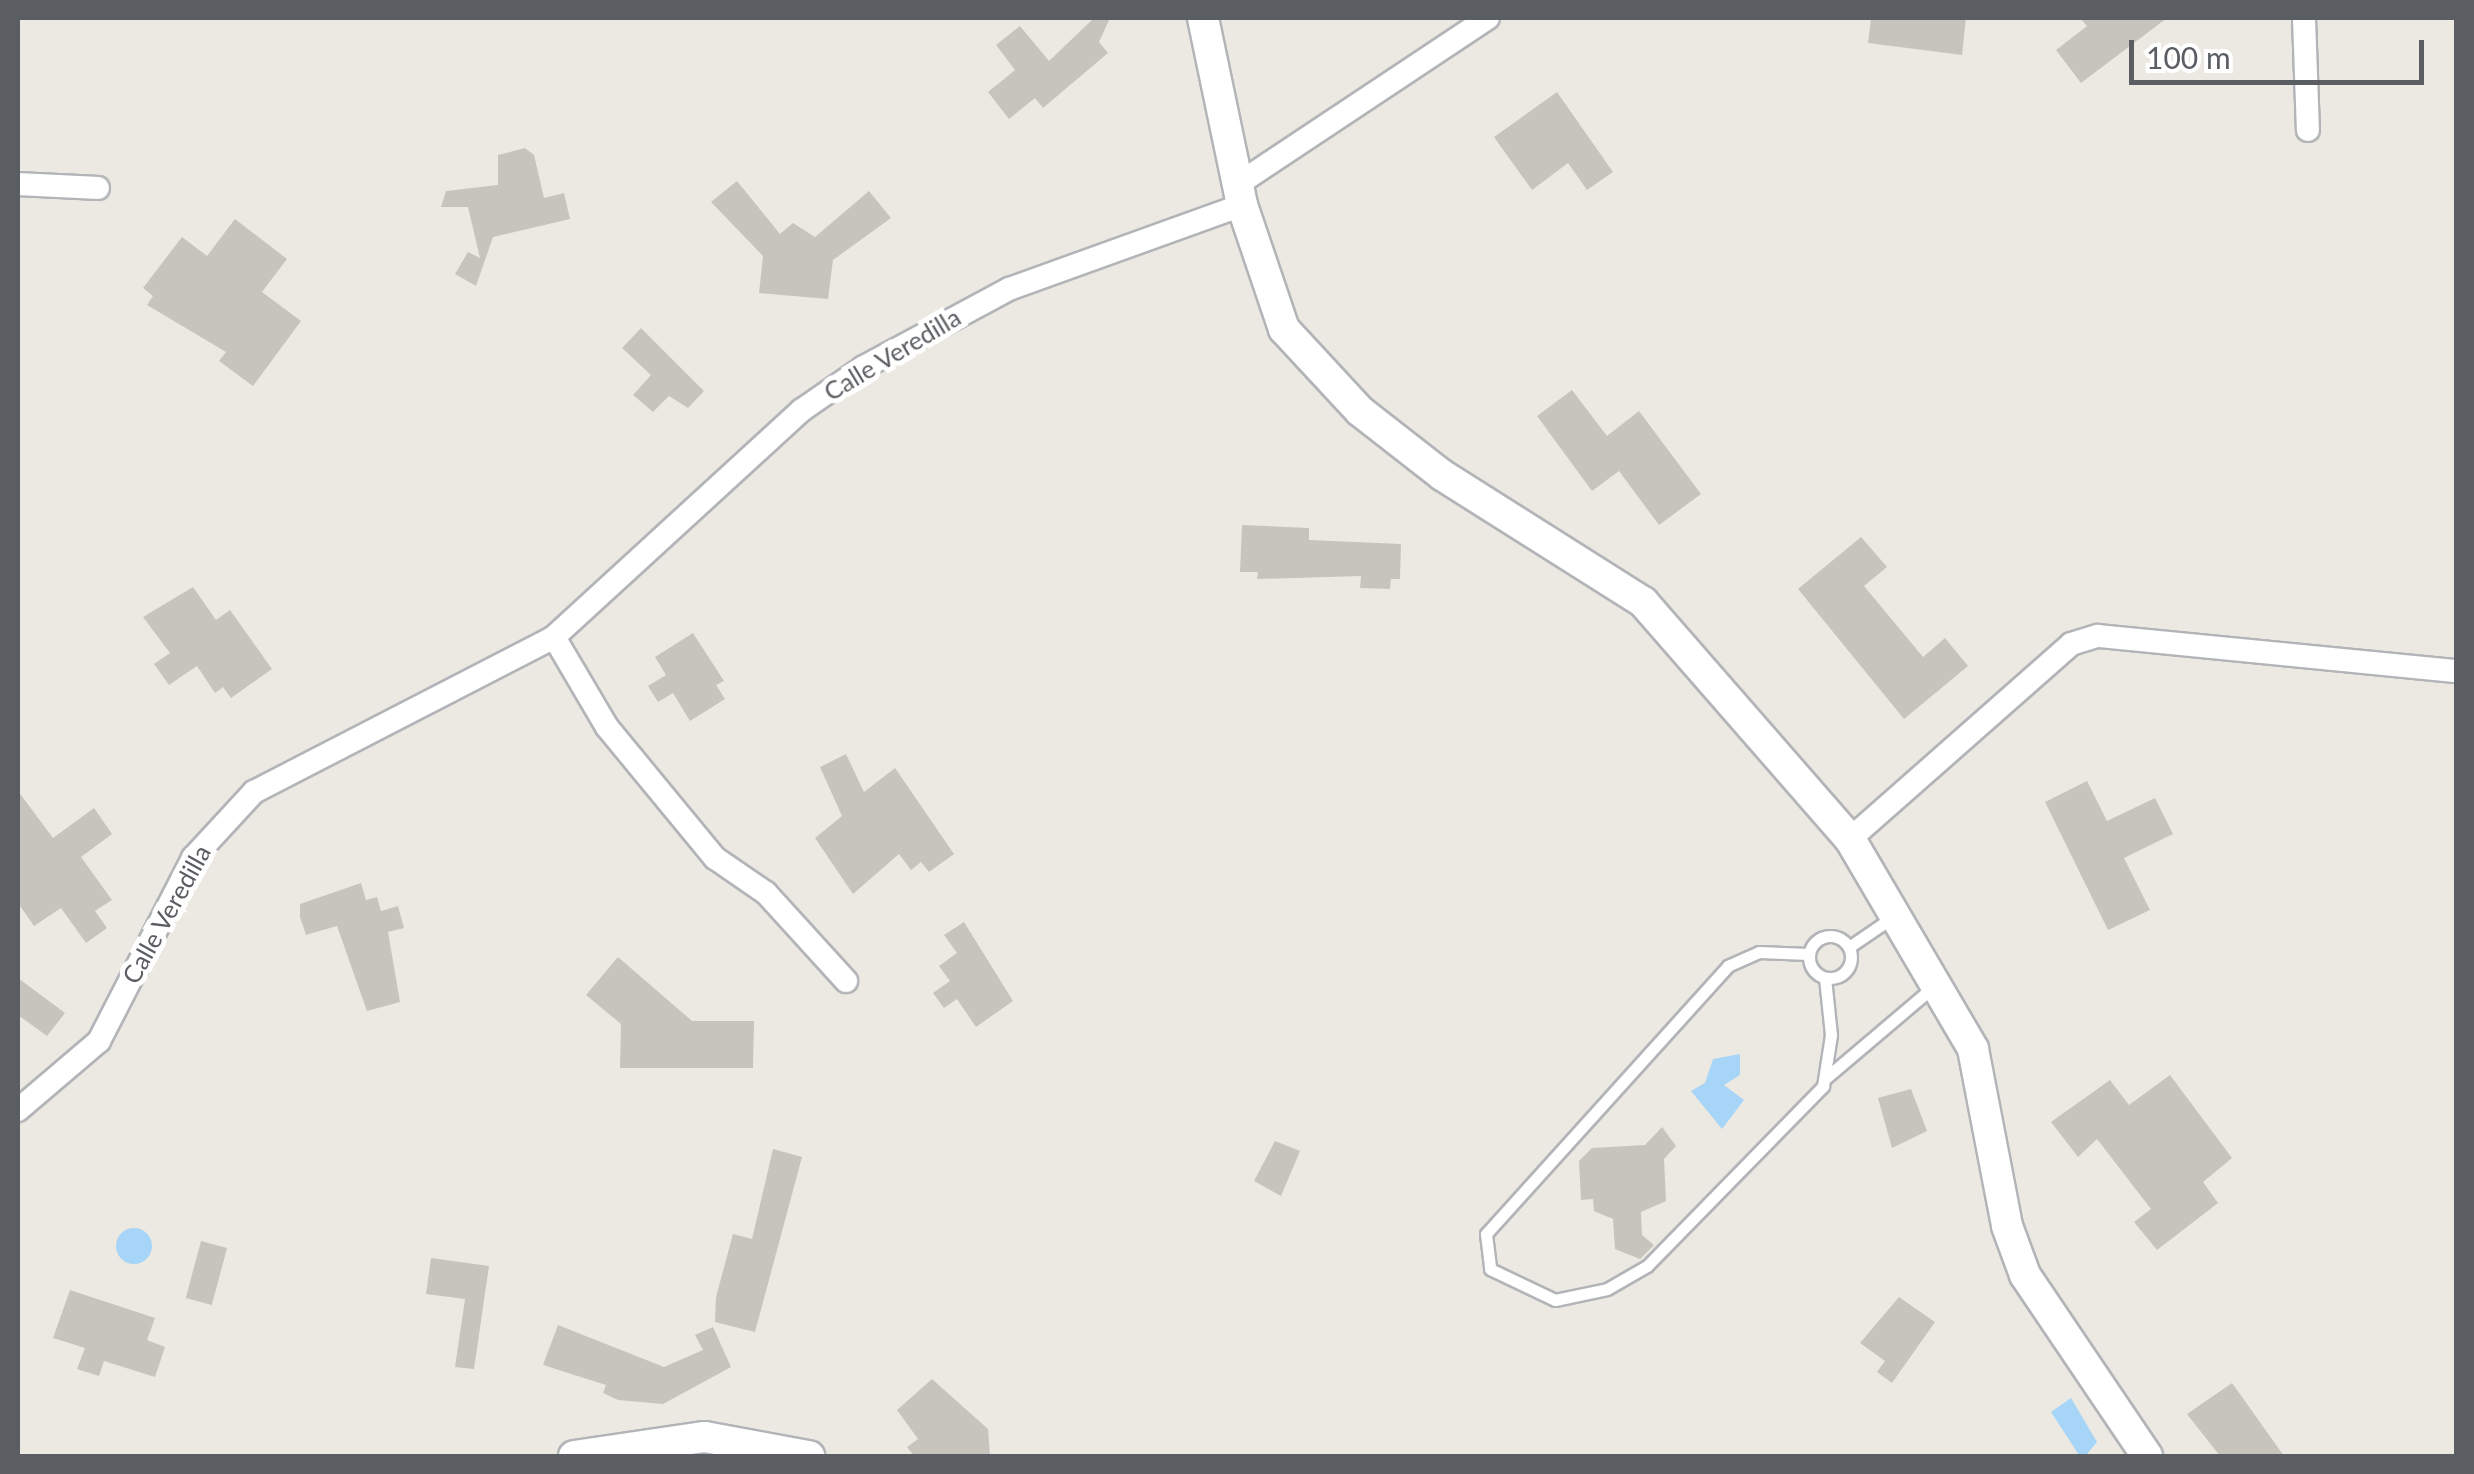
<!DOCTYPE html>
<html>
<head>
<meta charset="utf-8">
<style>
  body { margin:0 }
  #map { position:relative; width:2474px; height:1474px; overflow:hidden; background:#ece9e2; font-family:Lato,sans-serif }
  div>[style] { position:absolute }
  .water>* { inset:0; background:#a7d5f7 }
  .round { border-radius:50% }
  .building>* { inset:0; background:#c7c4be; transform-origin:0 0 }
  .roads { filter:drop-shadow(2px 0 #b2b4b8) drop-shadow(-2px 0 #b2b4b8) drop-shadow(0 2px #b2b4b8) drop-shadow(0 -2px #b2b4b8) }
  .lane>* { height:11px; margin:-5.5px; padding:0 5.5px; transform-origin:5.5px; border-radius:5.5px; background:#fff }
  .lane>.ring { margin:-5.5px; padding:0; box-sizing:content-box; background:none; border:11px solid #fff; border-radius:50% }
  .street>* { height:22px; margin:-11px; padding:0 11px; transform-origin:11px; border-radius:11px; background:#fff }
  .secondary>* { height:30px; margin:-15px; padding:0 15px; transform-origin:15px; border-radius:15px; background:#fff }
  span { translate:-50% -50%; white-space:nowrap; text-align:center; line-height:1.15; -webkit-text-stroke:10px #fff; paint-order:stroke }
  .street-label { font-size:25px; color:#5a5d61 }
  .frame { position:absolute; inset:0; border:20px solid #5a5d61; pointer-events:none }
  .scale { position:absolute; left:2129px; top:40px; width:295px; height:45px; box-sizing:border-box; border:5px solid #5a5d61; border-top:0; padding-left:12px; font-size:30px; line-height:35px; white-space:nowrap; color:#5a5d61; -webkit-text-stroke:8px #fff; paint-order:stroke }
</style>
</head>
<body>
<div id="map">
  <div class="water">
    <i style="clip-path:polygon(1740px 1054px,1740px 1075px,1724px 1085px,1744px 1100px,1722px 1129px,1691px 1091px,1705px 1083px,1713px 1059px)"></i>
    <i class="round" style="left:116px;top:1228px;width:36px;height:36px"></i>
    <i style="clip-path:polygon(2071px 1398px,2097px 1442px,2087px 1454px,2079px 1455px,2051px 1412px)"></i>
  </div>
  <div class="building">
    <i style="clip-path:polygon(1094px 18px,1110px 18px,1099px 42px,1108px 53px,1043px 108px,1035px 98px,1009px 119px,988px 92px,1015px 70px,996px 45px,1020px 26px,1049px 61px)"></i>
    <i style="clip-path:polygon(1871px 18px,1966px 18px,1962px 55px,1868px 43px)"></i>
    <i style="clip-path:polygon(2080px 18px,2167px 18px,2081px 83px,2056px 50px,2087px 26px)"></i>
    <i style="clip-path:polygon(1557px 92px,1613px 172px,1587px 190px,1568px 163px,1532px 190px,1494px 137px)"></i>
    <i style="clip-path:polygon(525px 148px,534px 155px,544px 198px,564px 193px,570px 219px,493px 237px,476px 286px,455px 274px,468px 252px,480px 258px,468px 207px,441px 207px,446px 191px,498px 185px,498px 155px)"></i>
    <i style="clip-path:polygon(737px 181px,780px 234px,793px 223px,815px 237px,869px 191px,891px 218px,833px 260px,828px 299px,759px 293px,763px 256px,711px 202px)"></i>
    <i style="clip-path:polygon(235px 219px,287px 259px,262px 292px,301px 321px,253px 386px,219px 361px,226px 352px,147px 305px,153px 296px,143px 288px,182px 237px,207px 256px)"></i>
    <i style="clip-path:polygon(641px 328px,704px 391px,688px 408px,669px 396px,653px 412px,633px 395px,651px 375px,622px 348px)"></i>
    <i style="clip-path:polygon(1572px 390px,1607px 436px,1639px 411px,1701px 494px,1659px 525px,1619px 471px,1592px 491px,1537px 416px)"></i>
    <i style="clip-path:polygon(1242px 525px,1309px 528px,1309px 540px,1401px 544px,1400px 579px,1391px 579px,1390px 589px,1360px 588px,1361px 576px,1257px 579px,1258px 572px,1240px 572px)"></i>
    <i style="clip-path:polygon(1861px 537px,1887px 567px,1864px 586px,1923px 657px,1945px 638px,1968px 666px,1904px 719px,1798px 589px)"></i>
    <i style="clip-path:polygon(193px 587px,216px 620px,230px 610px,272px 669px,231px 698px,223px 687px,215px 693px,197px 666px,169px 685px,154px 664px,170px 653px,143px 617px)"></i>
    <i style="clip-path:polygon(693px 633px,724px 681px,716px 685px,725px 699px,690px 721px,673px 693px,658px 702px,648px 686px,666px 675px,655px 657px)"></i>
    <i style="clip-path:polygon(846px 754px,864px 792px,895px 768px,954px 854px,929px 872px,921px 862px,911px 870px,899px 854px,853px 894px,815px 838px,842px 816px,820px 767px)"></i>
    <i style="clip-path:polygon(2087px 781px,2107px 821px,2155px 798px,2173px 834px,2124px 858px,2150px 910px,2108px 930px,2045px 802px)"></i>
    <i style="clip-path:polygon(18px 791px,53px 838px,94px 808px,112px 834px,81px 857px,112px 900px,95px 911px,107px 928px,86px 943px,61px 908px,34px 926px,18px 903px)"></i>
    <i style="clip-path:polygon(361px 883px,366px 900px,377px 897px,381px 911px,398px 906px,404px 928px,388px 932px,400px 1002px,367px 1011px,337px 926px,306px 935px,300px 917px,300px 904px)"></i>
    <i style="clip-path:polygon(964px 922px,1013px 1001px,976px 1027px,957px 999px,944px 1008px,933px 993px,950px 981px,939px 966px,957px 953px,944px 935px)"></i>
    <i style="clip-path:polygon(618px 957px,692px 1021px,754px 1021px,753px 1068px,620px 1068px,621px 1024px,586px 995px)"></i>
    <i style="clip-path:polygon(18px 978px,65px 1013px,47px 1036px,18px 1015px)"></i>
    <i style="clip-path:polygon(2170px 1075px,2232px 1158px,2203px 1182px,2218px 1203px,2157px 1250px,2134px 1222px,2151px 1209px,2097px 1139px,2078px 1157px,2051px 1122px,2110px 1080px,2129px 1105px)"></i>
    <i style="clip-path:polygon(1911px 1089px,1927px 1131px,1892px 1148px,1878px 1098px)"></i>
    <i style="clip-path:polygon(1662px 1127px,1676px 1146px,1664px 1159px,1666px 1201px,1641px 1212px,1642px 1235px,1654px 1245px,1640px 1259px,1615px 1249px,1613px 1219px,1594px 1211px,1593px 1199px,1581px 1200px,1579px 1161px,1592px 1148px,1645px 1145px)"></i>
    <i style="clip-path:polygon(1275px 1141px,1300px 1151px,1281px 1196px,1254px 1181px)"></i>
    <i style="clip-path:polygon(773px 1149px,802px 1157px,755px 1332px,715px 1322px,716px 1297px,733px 1234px,752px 1239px)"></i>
    <i style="left:201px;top:1241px;width:27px;height:59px;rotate:15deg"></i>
    <i style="clip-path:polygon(431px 1258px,489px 1266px,474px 1369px,455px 1367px,465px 1299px,426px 1294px)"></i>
    <i style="clip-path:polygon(70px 1290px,155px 1318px,147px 1340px,165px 1347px,155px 1377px,104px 1361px,99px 1376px,77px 1369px,85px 1348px,53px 1338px)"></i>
    <i style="clip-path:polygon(1899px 1297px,1935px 1322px,1892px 1383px,1877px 1372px,1885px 1361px,1860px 1343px)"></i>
    <i style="clip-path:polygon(558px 1325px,664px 1367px,703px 1350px,695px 1335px,713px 1327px,731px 1367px,663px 1404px,618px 1400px,603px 1393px,606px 1385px,543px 1365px)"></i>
    <i style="clip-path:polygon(932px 1379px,988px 1429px,990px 1456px,914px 1456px,907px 1447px,918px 1439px,897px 1410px)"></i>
    <i style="clip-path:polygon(2232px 1383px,2284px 1456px,2220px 1456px,2187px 1414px)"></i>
  </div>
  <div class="roads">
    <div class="lane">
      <i class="ring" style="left:1809px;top:936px;width:31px;height:31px"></i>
      <i style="left:1849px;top:947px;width:53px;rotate:-34.3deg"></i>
      <i style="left:1808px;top:954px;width:49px;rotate:-177.7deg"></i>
      <i style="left:1759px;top:952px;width:34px;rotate:156deg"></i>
      <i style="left:1728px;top:966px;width:361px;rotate:132.1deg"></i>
      <i style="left:1486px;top:1234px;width:35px;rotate:83deg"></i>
      <i style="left:1490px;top:1269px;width:72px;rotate:25.5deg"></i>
      <i style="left:1555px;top:1300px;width:53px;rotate:-11.9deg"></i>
      <i style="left:1607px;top:1289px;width:46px;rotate:-29.9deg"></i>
      <i style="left:1647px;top:1266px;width:252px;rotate:-45.6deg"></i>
      <i style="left:1823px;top:1086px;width:52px;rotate:-81.1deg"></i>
      <i style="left:1831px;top:1035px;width:57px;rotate:-96deg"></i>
      <i style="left:1827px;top:1077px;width:139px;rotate:-40.3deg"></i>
    </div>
    <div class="street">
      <i style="left:2304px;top:18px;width:112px;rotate:88deg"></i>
      <i style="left:18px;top:184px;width:80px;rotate:2.9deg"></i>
      <i style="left:1238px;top:184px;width:300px;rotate:-33.6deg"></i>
      <i style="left:554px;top:637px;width:104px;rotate:59.5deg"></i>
      <i style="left:607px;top:727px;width:170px;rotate:50.5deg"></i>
      <i style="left:715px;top:858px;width:62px;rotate:34.5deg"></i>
      <i style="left:766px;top:893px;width:119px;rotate:47.7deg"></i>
      <i style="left:1850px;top:839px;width:295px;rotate:-41.4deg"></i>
      <i style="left:2071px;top:644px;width:28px;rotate:-17deg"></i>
      <i style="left:2098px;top:636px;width:360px;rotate:5.6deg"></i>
      <i style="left:18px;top:1110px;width:106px;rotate:-40.4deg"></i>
      <i style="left:99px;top:1041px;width:206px;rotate:-62.8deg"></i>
      <i style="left:193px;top:858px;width:90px;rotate:-47.3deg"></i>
      <i style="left:254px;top:792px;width:338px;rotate:-27.3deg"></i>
      <i style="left:554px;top:637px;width:336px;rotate:-42.5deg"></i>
      <i style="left:802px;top:410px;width:75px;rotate:-34.7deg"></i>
      <i style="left:864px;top:367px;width:165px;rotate:-28.3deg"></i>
      <i style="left:1009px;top:289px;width:248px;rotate:-19.8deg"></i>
    </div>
    <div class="secondary">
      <i style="left:1203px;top:18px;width:191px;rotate:78.2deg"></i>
      <i style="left:1242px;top:205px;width:131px;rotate:71.3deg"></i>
      <i style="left:1284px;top:329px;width:112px;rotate:47.2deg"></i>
      <i style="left:1360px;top:411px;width:104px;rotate:38deg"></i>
      <i style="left:1442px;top:475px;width:238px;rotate:32.3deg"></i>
      <i style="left:1643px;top:602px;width:315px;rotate:48.9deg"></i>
      <i style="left:1850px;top:839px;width:243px;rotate:59.6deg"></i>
      <i style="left:1973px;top:1049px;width:180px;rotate:79.1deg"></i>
      <i style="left:2007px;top:1226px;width:52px;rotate:69.8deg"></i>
      <i style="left:2025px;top:1275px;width:218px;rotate:56deg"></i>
      <i style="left:574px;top:1456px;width:132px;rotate:-8.3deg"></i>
      <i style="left:705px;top:1437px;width:106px;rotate:10.4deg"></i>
    </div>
  </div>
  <div class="street-label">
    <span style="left:892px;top:354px;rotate:-31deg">Calle Veredilla</span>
    <span style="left:166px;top:914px;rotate:-61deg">Calle Veredilla</span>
  </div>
  <div class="frame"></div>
  <div class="scale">100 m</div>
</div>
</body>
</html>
